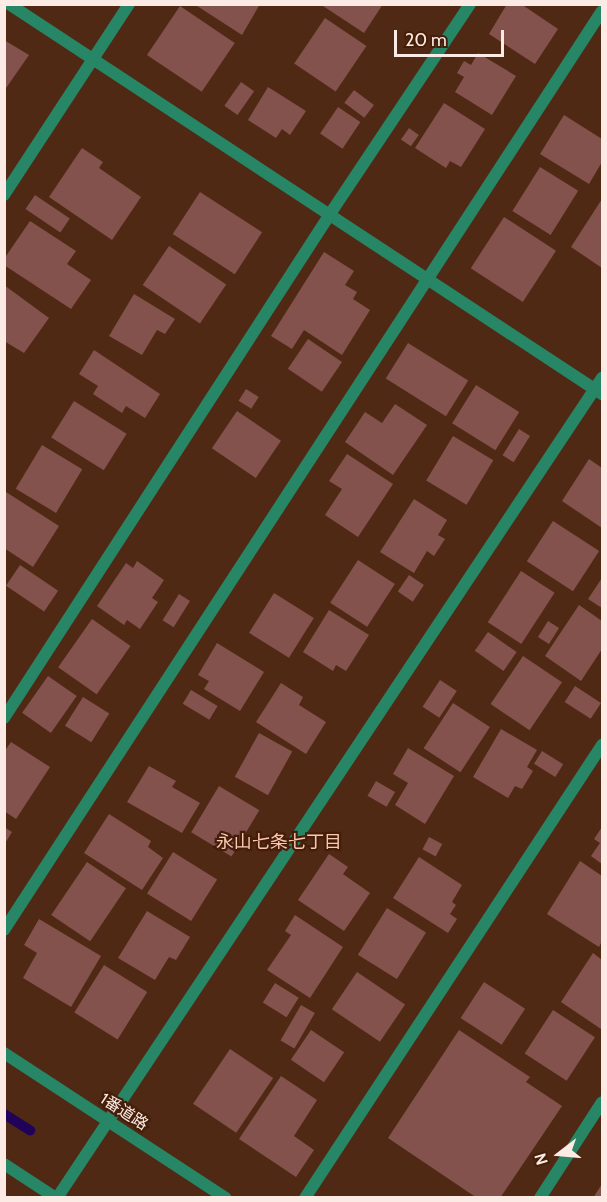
<!DOCTYPE html>
<html>
<head>
<meta charset="utf-8">
<style>
  body { margin:0 }
  #map { position:relative; width:607px; height:1202px; overflow:hidden; background:#502915; font-family:Cabin,"Noto Sans JP",sans-serif }
  div>[style] { position:absolute }
  .stream>* { height:10px; margin:-5px; padding:0 5px; transform-origin:5px; border-radius:5px; background:#200359 }
  .building>* { inset:0; background:#83524d; transform-origin:0 0 }
  .minor>* { height:12px; margin:-6px; padding:0 6px; transform-origin:6px; border-radius:6px; background:#268665 }
  .tertiary>* { height:12px; margin:-6px; padding:0 6px; transform-origin:6px; border-radius:6px; background:#268665 }
  span { translate:-50% -50%; white-space:nowrap; text-align:center; line-height:1.15; -webkit-text-stroke:4.5px #451e0a; paint-order:stroke }
  .street-label { font-size:16px; color:#fbebe4 }
  .neighbourhood-label { font-size:18px; color:#fac7b0 }
  .frame { position:absolute; inset:0; border:6px solid #fbebe4; pointer-events:none }
  .north { position:absolute; left:529px; top:1124px; width:60px; height:60px; -webkit-text-stroke:4px #451e0a; paint-order:stroke; rotate:254deg; font-size:16px; font-weight:700; line-height:24px; text-align:center; color:#fbebe4 }
  .north::after { content:''; display:block; margin:auto; width:21px; height:27px; background:#fbebe4; clip-path:polygon(50% 0,100% 100%,50% 72%,0 100%) }
  .scale { position:absolute; left:394px; top:30px; width:110px; height:27px; box-sizing:border-box; border:3px solid #fbebe4; border-top:0; padding-left:8px; font-size:18px; line-height:21px; white-space:nowrap; color:#fbebe4; -webkit-text-stroke:4px #451e0a; paint-order:stroke }
</style>
</head>
<body>
<div id="map">
  <div class="stream">
    <i style="left:4px;top:1114px;width:31px;rotate:32deg"></i>
  </div>
  <div class="building">
    <i style="clip-path:polygon(194px 4px,260px 4px,242px 35px)"></i>
    <i style="clip-path:polygon(320px 4px,383px 4px,364px 33px)"></i>
    <i style="clip-path:polygon(507px 4px,521px 4px,558px 29px,535px 64px,489px 34px)"></i>
    <i style="left:180px;top:6px;width:66px;height:59px;rotate:34deg"></i>
    <i style="left:325px;top:18px;width:50px;height:55px;rotate:34deg"></i>
    <i style="clip-path:polygon(4px 40px,29px 55px,4px 91px)"></i>
    <i style="clip-path:polygon(478px 53px,516px 76px,492px 115px,455px 92px,464px 77px,457px 73px,464px 61px,471px 65px)"></i>
    <i style="left:241px;top:82px;width:16px;height:29px;rotate:35deg"></i>
    <i style="clip-path:polygon(268px 87px,306px 111px,290px 135px,282px 129px,276px 138px,248px 120px)"></i>
    <i style="left:354px;top:90px;width:25px;height:16px;rotate:37deg"></i>
    <i style="clip-path:polygon(444px 103px,485px 129px,461px 167px,450px 161px,446px 168px,415px 148px)"></i>
    <i style="left:338px;top:107px;width:27px;height:32px;rotate:34deg"></i>
    <i style="clip-path:polygon(564px 115px,602px 139px,602px 162px,589px 184px,540px 154px)"></i>
    <i style="left:409px;top:128px;width:12px;height:14px;rotate:35deg"></i>
    <i style="clip-path:polygon(82px 148px,103px 162px,99px 168px,141px 197px,112px 240px,49px 197px)"></i>
    <i style="left:540px;top:167px;width:45px;height:52px;rotate:32deg"></i>
    <i style="left:200px;top:192px;width:74px;height:50px;rotate:33deg"></i>
    <i style="left:35px;top:195px;width:42px;height:17px;rotate:34deg"></i>
    <i style="clip-path:polygon(602px 199px,602px 268px,571px 247px)"></i>
    <i style="left:504px;top:217px;width:62px;height:61px;rotate:33deg"></i>
    <i style="clip-path:polygon(30px 221px,76px 251px,67px 264px,91px 280px,71px 309px,4px 265px,4px 259px)"></i>
    <i style="left:169px;top:246px;width:69px;height:47px;rotate:34deg"></i>
    <i style="clip-path:polygon(324px 252px,354px 271px,345px 285px,357px 292px,353px 299px,370px 310px,342px 355px,304px 330px,292px 349px,271px 336px)"></i>
    <i style="clip-path:polygon(4px 285px,49px 318px,24px 353px,4px 341px)"></i>
    <i style="clip-path:polygon(134px 294px,175px 319px,165px 334px,157px 330px,142px 355px,109px 336px)"></i>
    <i style="left:308px;top:339px;width:41px;height:36px;rotate:34deg"></i>
    <i style="left:408px;top:343px;width:71px;height:42px;rotate:32deg"></i>
    <i style="clip-path:polygon(94px 350px,160px 394px,145px 418px,126px 406px,122px 413px,93px 394px,98px 386px,79px 374px)"></i>
    <i style="left:476px;top:385px;width:51px;height:45px;rotate:32deg"></i>
    <i style="left:246px;top:389px;width:15px;height:14px;rotate:32deg"></i>
    <i style="left:74px;top:401px;width:62px;height:43px;rotate:32deg"></i>
    <i style="clip-path:polygon(395px 404px,427px 425px,393px 475px,345px 442px,365px 412px,382px 423px)"></i>
    <i style="left:237px;top:411px;width:53px;height:45px;rotate:34deg"></i>
    <i style="left:519px;top:429px;width:13px;height:31px;rotate:32deg"></i>
    <i style="left:453px;top:436px;width:47px;height:52px;rotate:31deg"></i>
    <i style="left:42px;top:445px;width:47px;height:51px;rotate:31deg"></i>
    <i style="clip-path:polygon(347px 454px,393px 484px,358px 537px,325px 515px,342px 489px,329px 481px)"></i>
    <i style="clip-path:polygon(589px 459px,602px 468px,602px 528px,562px 501px)"></i>
    <i style="clip-path:polygon(6px 492px,59px 526px,33px 567px,4px 548px)"></i>
    <i style="clip-path:polygon(414px 499px,447px 520px,438px 535px,445px 539px,434px 556px,427px 551px,414px 573px,380px 552px)"></i>
    <i style="left:553px;top:521px;width:55px;height:48px;rotate:33deg"></i>
    <i style="left:358px;top:560px;width:44px;height:51px;rotate:33deg"></i>
    <i style="clip-path:polygon(137px 561px,164px 580px,152px 598px,158px 602px,140px 629px,127px 620px,124px 625px,97px 606px,126px 563px,133px 568px)"></i>
    <i style="left:20px;top:565px;width:46px;height:25px;rotate:34deg"></i>
    <i style="left:521px;top:571px;width:40px;height:61px;rotate:33deg"></i>
    <i style="left:409px;top:575px;width:18px;height:20px;rotate:34deg"></i>
    <i style="clip-path:polygon(602px 578px,602px 608px,588px 599px)"></i>
    <i style="left:274px;top:593px;width:47px;height:47px;rotate:32deg"></i>
    <i style="left:179px;top:594px;width:13px;height:31px;rotate:32deg"></i>
    <i style="clip-path:polygon(579px 605px,602px 621px,602px 649px,581px 681px,545px 656px)"></i>
    <i style="clip-path:polygon(329px 610px,369px 635px,346px 671px,336px 665px,333px 671px,303px 652px)"></i>
    <i style="left:92px;top:619px;width:47px;height:59px;rotate:35deg"></i>
    <i style="left:548px;top:621px;width:13px;height:19px;rotate:32deg"></i>
    <i style="left:488px;top:632px;width:35px;height:23px;rotate:35deg"></i>
    <i style="clip-path:polygon(217px 643px,264px 672px,240px 711px,204px 689px,209px 681px,198px 675px)"></i>
    <i style="left:523px;top:656px;width:47px;height:58px;rotate:34deg"></i>
    <i style="left:48px;top:676px;width:35px;height:45px;rotate:35deg"></i>
    <i style="left:440px;top:680px;width:20px;height:32px;rotate:33deg"></i>
    <i style="clip-path:polygon(281px 683px,303px 697px,299px 705px,326px 722px,306px 754px,256px 722px)"></i>
    <i style="left:575px;top:686px;width:31px;height:19px;rotate:33deg"></i>
    <i style="left:191px;top:690px;width:31px;height:16px;rotate:31deg"></i>
    <i style="left:83px;top:697px;width:31px;height:34px;rotate:32deg"></i>
    <i style="left:453px;top:703px;width:44px;height:54px;rotate:33deg"></i>
    <i style="clip-path:polygon(501px 729px,537px 750px,527px 767px,533px 771px,522px 789px,515px 786px,508px 798px,473px 777px)"></i>
    <i style="left:259px;top:733px;width:38px;height:50px;rotate:29deg"></i>
    <i style="clip-path:polygon(11px 742px,50px 767px,16px 819px,4px 811px,4px 752px)"></i>
    <i style="clip-path:polygon(408px 748px,454px 776px,425px 824px,395px 805px,408px 783px,393px 774px)"></i>
    <i style="left:542px;top:751px;width:25px;height:15px;rotate:32deg"></i>
    <i style="clip-path:polygon(149px 766px,176px 781px,172px 787px,200px 803px,182px 833px,127px 802px)"></i>
    <i style="left:376px;top:781px;width:22px;height:17px;rotate:30deg"></i>
    <i style="left:219px;top:786px;width:47px;height:54px;rotate:31deg"></i>
    <i style="clip-path:polygon(109px 814px,151px 841px,148px 847px,163px 858px,142px 890px,84px 853px)"></i>
    <i style="clip-path:polygon(4px 827px,12px 832px,4px 845px)"></i>
    <i style="clip-path:polygon(602px 827px,602px 864px,591px 856px,600px 843px,594px 839px)"></i>
    <i style="left:429px;top:837px;width:15px;height:14px;rotate:28deg"></i>
    <i style="left:173px;top:852px;width:52px;height:49px;rotate:32deg"></i>
    <i style="clip-path:polygon(329px 854px,348px 867px,343px 874px,370px 893px,344px 931px,298px 900px)"></i>
    <i style="clip-path:polygon(419px 857px,462px 885px,452px 902px,456px 905px,450px 914px,457px 919px,448px 933px,393px 898px)"></i>
    <i style="clip-path:polygon(580px 861px,602px 876px,602px 941px,599px 947px,547px 914px)"></i>
    <i style="left:87px;top:862px;width:47px;height:64px;rotate:34deg"></i>
    <i style="left:387px;top:908px;width:46px;height:55px;rotate:32deg"></i>
    <i style="clip-path:polygon(147px 911px,190px 937px,176px 960px,169px 957px,155px 980px,118px 958px)"></i>
    <i style="clip-path:polygon(295px 915px,343px 947px,310px 998px,267px 970px,291px 935px,285px 931px)"></i>
    <i style="clip-path:polygon(39px 919px,101px 956px,71px 1007px,23px 978px,37px 953px,24px 945px)"></i>
    <i style="clip-path:polygon(593px 953px,602px 960px,601px 1029px,561px 1002px)"></i>
    <i style="left:104px;top:965px;width:51px;height:56px;rotate:32deg"></i>
    <i style="left:357px;top:972px;width:58px;height:45px;rotate:34deg"></i>
    <i style="left:484px;top:982px;width:49px;height:43px;rotate:33deg"></i>
    <i style="left:275px;top:983px;width:28px;height:23px;rotate:32deg"></i>
    <i style="left:301px;top:1005px;width:16px;height:41px;rotate:30deg"></i>
    <i style="left:553px;top:1010px;width:50px;height:52px;rotate:33deg"></i>
    <i style="left:311px;top:1030px;width:40px;height:36px;rotate:34deg"></i>
    <i style="clip-path:polygon(459px 1030px,530px 1077px,526px 1082px,562px 1106px,500px 1198px,477px 1198px,388px 1138px)"></i>
    <i style="left:230px;top:1049px;width:52px;height:66px;rotate:34deg"></i>
    <i style="clip-path:polygon(281px 1076px,317px 1100px,294px 1136px,314px 1150px,296px 1177px,239px 1139px)"></i>
    <i style="clip-path:polygon(602px 1184px,602px 1198px,593px 1198px)"></i>
  </div>
  <div class="minor">
    <i style="left:9px;top:4px;width:710px;rotate:33.33deg"></i>
    <i style="left:4px;top:195px;width:228px;rotate:-56.8deg"></i>
    <i style="left:4px;top:718px;width:600px;rotate:-57.1deg"></i>
    <i style="left:330px;top:214px;width:252px;rotate:-56.3deg"></i>
    <i style="left:4px;top:930px;width:1096px;rotate:-56.95deg"></i>
    <i style="left:4px;top:1164px;width:62px;rotate:33.2deg"></i>
    <i style="left:57px;top:1198px;width:985px;rotate:-56.39deg"></i>
    <i style="left:305px;top:1198px;width:542px;rotate:-56.75deg"></i>
    <i style="left:540px;top:1198px;width:114px;rotate:-57.1deg"></i>
  </div>
  <div class="tertiary">
    <i style="left:4px;top:1053px;width:265px;rotate:33.2deg"></i>
  </div>
  <div class="street-label">
    <span style="left:124px;top:1112px;rotate:33deg">1番道路</span>
  </div>
  <div class="neighbourhood-label">
    <span style="left:279px;top:842px">永山七条七丁目</span>
  </div>
  <div class="frame"></div>
  <div class="north">N</div>
  <div class="scale">20 m</div>
</div>
</body>
</html>
